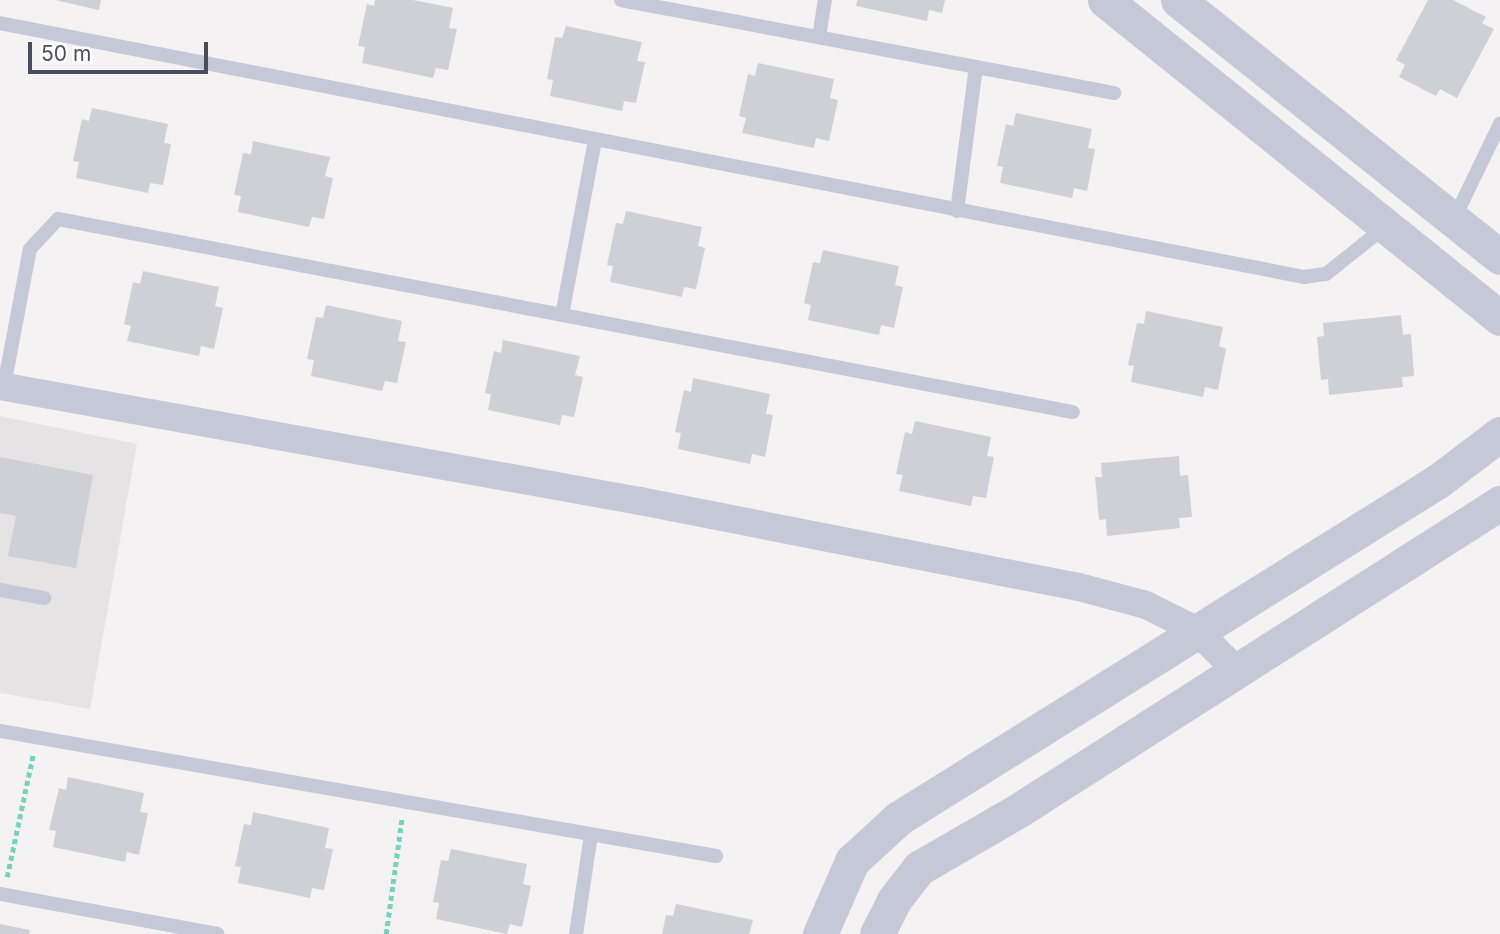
<!DOCTYPE html>
<html>
<head>
<meta charset="utf-8">
<style>
  body { margin:0 }
  #map { position:relative; width:1500px; height:934px; overflow:hidden; background:#f4f2f2; font-family:Inter,sans-serif }
  div>[style] { position:absolute }
  .education>* { inset:0; background:#e5e3e4 }
  .building>* { inset:0; background:#ced0d6 }
  .path>* { height:4.5px; margin-top:-2.25px; transform-origin:0; background:repeating-linear-gradient(90deg,#76d2bd 0 5px,transparent 0 8.5px) }
  .service>* { height:14px; margin:-7px; padding:0 7px; transform-origin:7px; border-radius:7px; background:#c5c9d7 }
  .minor>* { height:28px; margin:-14px; padding:0 14px; transform-origin:14px; border-radius:14px; background:#c5c9d7 }
  .tertiary>* { height:35px; margin:-17.5px; padding:0 17.5px; transform-origin:17.5px; border-radius:17.5px; background:#c5c9d7 }
  span { translate:-50% -50%; white-space:nowrap; text-align:center; line-height:1.15; -webkit-text-stroke:5px #fff; paint-order:stroke }
  .scale { position:absolute; left:28px; top:42px; width:180px; height:32px; box-sizing:border-box; border:4px solid #484e60; border-top:0; padding-left:9px; font-size:21px; line-height:24px; white-space:nowrap; color:#484e60; -webkit-text-stroke:5px #fff; paint-order:stroke }
</style>
</head>
<body>
<div id="map">
  <div class="education">
    <i style="clip-path:polygon(0 416px,137px 444px,90px 709px,0 693px)"></i>
  </div>
  <div class="building">
    <i style="clip-path:polygon(55px 0,101px 0,99px 10px)"></i>
    <i style="clip-path:polygon(375px 0,413px 0,453px 8px,449px 28px,457px 29px,448px 70px,436px 68px,433px 78px,362px 63px,365px 47px,358px 46px,367px 4px,374px 6px)"></i>
    <i style="clip-path:polygon(857px 0,945px 0,942px 13px,929px 10px,927px 21px,856px 6px)"></i>
    <i style="clip-path:polygon(1428px 0,1453px 0,1486px 17px,1482px 23px,1494px 29px,1457px 98px,1440px 89px,1436px 96px,1399px 77px,1405px 65px,1396px 60px)"></i>
    <i style="clip-path:polygon(566px 26px,642px 42px,637px 61px,645px 62px,636px 103px,624px 101px,622px 111px,550px 96px,553px 80px,547px 79px,555px 37px,562px 38px)"></i>
    <i style="clip-path:polygon(758px 63px,834px 79px,830px 98px,838px 100px,829px 141px,816px 138px,814px 148px,742px 133px,746px 118px,739px 116px,748px 74px,755px 76px)"></i>
    <i style="clip-path:polygon(92px 108px,168px 124px,164px 143px,171px 144px,163px 185px,150px 183px,148px 193px,76px 178px,79px 162px,73px 161px,82px 119px,89px 121px)"></i>
    <i style="clip-path:polygon(1016px 113px,1092px 129px,1088px 148px,1095px 149px,1087px 191px,1074px 188px,1072px 198px,1000px 183px,1003px 167px,997px 166px,1006px 124px,1013px 126px)"></i>
    <i style="clip-path:polygon(253px 141px,330px 157px,325px 176px,333px 178px,324px 219px,312px 217px,309px 227px,238px 212px,241px 196px,234px 195px,243px 153px,251px 154px)"></i>
    <i style="clip-path:polygon(626px 211px,702px 227px,698px 246px,705px 248px,696px 289px,684px 287px,682px 297px,610px 282px,613px 266px,607px 265px,616px 223px,623px 224px)"></i>
    <i style="clip-path:polygon(823px 250px,899px 266px,895px 285px,903px 287px,894px 328px,881px 325px,879px 335px,808px 320px,811px 305px,804px 303px,813px 262px,820px 263px)"></i>
    <i style="clip-path:polygon(143px 271px,219px 287px,215px 306px,223px 308px,214px 349px,201px 346px,199px 356px,127px 341px,131px 326px,124px 324px,133px 282px,140px 284px)"></i>
    <i style="clip-path:polygon(326px 305px,402px 321px,398px 341px,406px 342px,397px 383px,385px 381px,382px 391px,311px 376px,314px 360px,307px 359px,316px 317px,323px 318px)"></i>
    <i style="clip-path:polygon(1146px 311px,1223px 327px,1219px 346px,1226px 349px,1218px 390px,1205px 387px,1203px 397px,1131px 382px,1134px 366px,1128px 365px,1137px 323px,1144px 324px)"></i>
    <i style="clip-path:polygon(1401px 315px,1403px 335px,1411px 334px,1414px 376px,1402px 377px,1403px 387px,1329px 395px,1328px 379px,1321px 380px,1317px 337px,1324px 336px,1323px 323px)"></i>
    <i style="clip-path:polygon(503px 340px,580px 356px,575px 375px,583px 377px,574px 417px,562px 415px,560px 425px,488px 410px,491px 394px,485px 393px,494px 351px,501px 353px)"></i>
    <i style="clip-path:polygon(693px 378px,770px 394px,766px 414px,773px 415px,765px 457px,752px 454px,750px 464px,678px 449px,681px 433px,675px 432px,684px 390px,691px 392px)"></i>
    <i style="clip-path:polygon(915px 421px,991px 437px,987px 456px,994px 457px,986px 498px,973px 496px,971px 506px,899px 491px,903px 475px,896px 474px,905px 432px,912px 434px)"></i>
    <i style="clip-path:polygon(1179px 456px,1180px 476px,1188px 475px,1192px 517px,1179px 518px,1180px 528px,1107px 536px,1106px 519px,1099px 520px,1095px 477px,1102px 477px,1101px 463px)"></i>
    <i style="clip-path:polygon(0 457px,93px 475px,76px 568px,8px 556px,16px 516px,0 513px)"></i>
    <i style="clip-path:polygon(68px 777px,144px 793px,140px 812px,148px 813px,139px 855px,127px 852px,125px 862px,53px 847px,56px 831px,49px 830px,59px 788px,66px 790px)"></i>
    <i style="clip-path:polygon(253px 812px,329px 828px,325px 848px,333px 849px,324px 890px,312px 888px,310px 898px,238px 883px,241px 867px,235px 866px,244px 824px,251px 825px)"></i>
    <i style="clip-path:polygon(451px 849px,527px 864px,523px 884px,531px 886px,522px 927px,510px 924px,507px 934px,436px 919px,439px 903px,433px 902px,441px 860px,448px 861px)"></i>
    <i style="clip-path:polygon(676px 904px,753px 920px,749px 934px,662px 934px,666px 915px,673px 916px)"></i>
    <i style="clip-path:polygon(0 924px,30px 930px,29px 934px,0 934px)"></i>
  </div>
  <div class="path">
    <i style="left:7px;top:877px;width:125px;rotate:-78deg"></i>
    <i style="left:386px;top:934px;width:118px;rotate:-82.2deg"></i>
  </div>
  <div class="service">
    <i style="left:621px;top:0;width:502px;rotate:10.68deg"></i>
    <i style="left:0;top:23px;width:1329px;rotate:11.02deg"></i>
    <i style="left:1304px;top:277px;width:22px;rotate:-8deg"></i>
    <i style="left:1326px;top:274px;width:75px;rotate:-38.5deg"></i>
    <i style="left:819px;top:37px;width:37px;rotate:-81deg"></i>
    <i style="left:957px;top:211px;width:145px;rotate:-82.5deg"></i>
    <i style="left:1454px;top:219px;width:106px;rotate:-64.2deg"></i>
    <i style="left:562px;top:315px;width:177px;rotate:-79.3deg"></i>
    <i style="left:4px;top:386px;width:139px;rotate:-79.3deg"></i>
    <i style="left:30px;top:249px;width:41px;rotate:-47deg"></i>
    <i style="left:58px;top:219px;width:1033px;rotate:10.77deg"></i>
    <i style="left:0;top:590px;width:45px;rotate:10.3deg"></i>
    <i style="left:0;top:731px;width:727px;rotate:9.9deg"></i>
    <i style="left:0;top:894px;width:221px;rotate:10.4deg"></i>
    <i style="left:576px;top:934px;width:100px;rotate:-81.4deg"></i>
  </div>
  <div class="minor">
    <i style="left:0;top:386px;width:650px;rotate:10.19deg"></i>
    <i style="left:640px;top:501px;width:447px;rotate:11.1deg"></i>
    <i style="left:1079px;top:587px;width:69px;rotate:15deg"></i>
    <i style="left:1146px;top:605px;width:56px;rotate:26.6deg"></i>
    <i style="left:1196px;top:630px;width:58px;rotate:45deg"></i>
  </div>
  <div class="tertiary">
    <i style="left:1105px;top:0;width:507px;rotate:38.84deg"></i>
    <i style="left:1178px;top:0;width:412px;rotate:38.6deg"></i>
    <i style="left:820px;top:934px;width:80px;rotate:-66.3deg"></i>
    <i style="left:852px;top:861px;width:64px;rotate:-42.5deg"></i>
    <i style="left:899px;top:818px;width:636px;rotate:-32.01deg"></i>
    <i style="left:1438px;top:481px;width:78px;rotate:-37.2deg"></i>
    <i style="left:877px;top:934px;width:38px;rotate:-63deg"></i>
    <i style="left:894px;top:900px;width:41px;rotate:-52deg"></i>
    <i style="left:919px;top:868px;width:116px;rotate:-30.1deg"></i>
    <i style="left:1019px;top:810px;width:571px;rotate:-32.55deg"></i>
  </div>
  <div class="scale">50 m</div>
</div>
</body>
</html>
